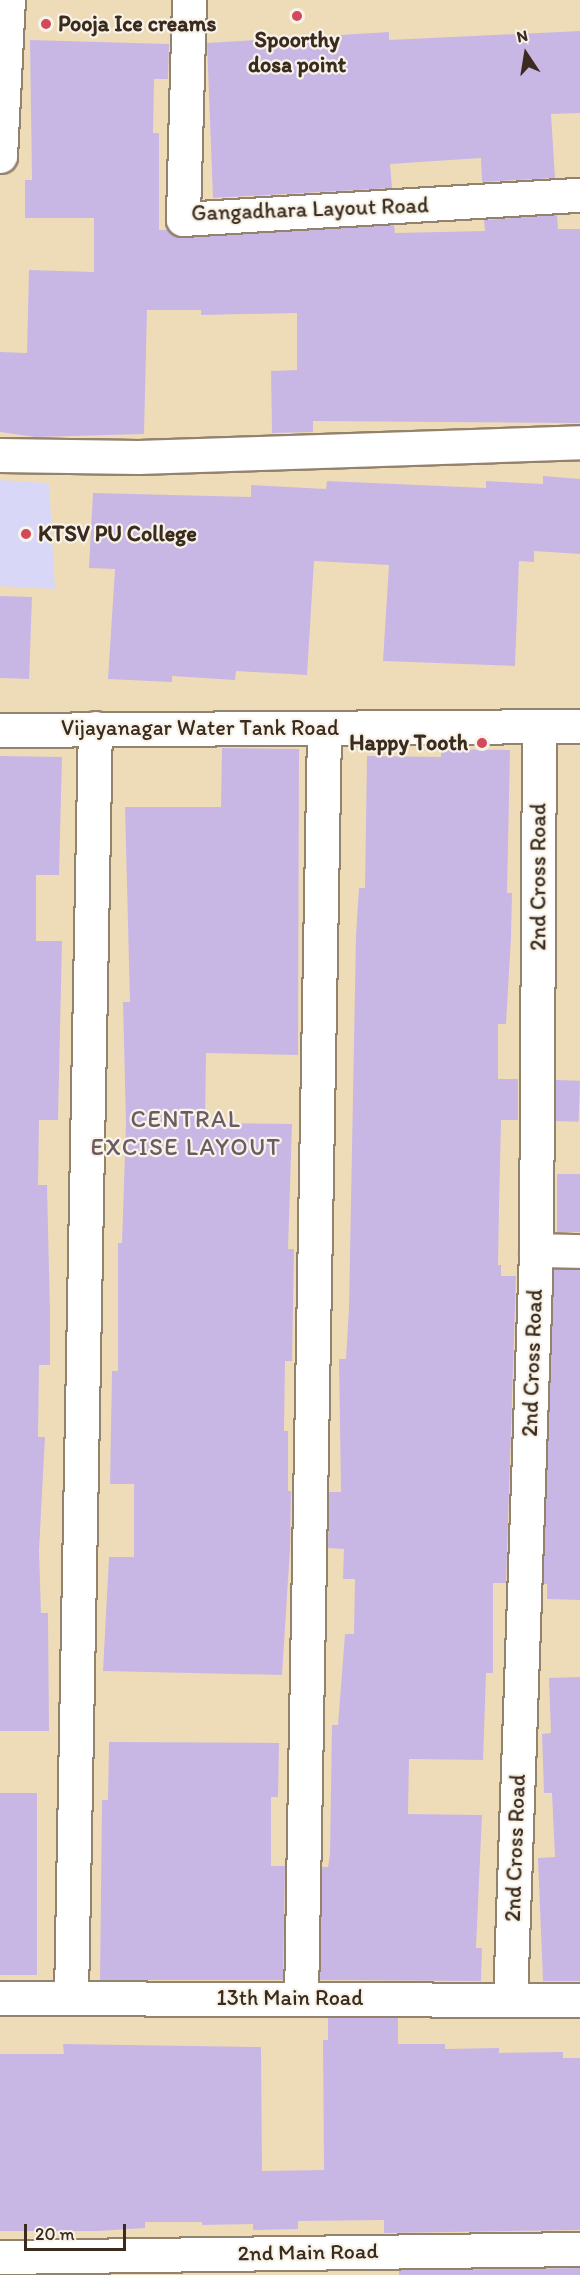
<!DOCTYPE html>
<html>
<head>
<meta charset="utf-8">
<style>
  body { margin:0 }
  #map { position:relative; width:580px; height:2275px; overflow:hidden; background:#eedcb9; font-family:Itim,sans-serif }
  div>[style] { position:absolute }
  .built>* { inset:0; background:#d9d7f8 }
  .building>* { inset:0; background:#c8b7e5; transform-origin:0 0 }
  .roads { filter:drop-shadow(2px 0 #94836c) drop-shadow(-2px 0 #94836c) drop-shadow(0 2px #94836c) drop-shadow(0 -2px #94836c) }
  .minor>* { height:33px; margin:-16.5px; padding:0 16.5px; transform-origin:16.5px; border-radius:16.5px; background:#fff }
  .dots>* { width:16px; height:16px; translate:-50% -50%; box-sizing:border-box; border:3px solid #f7f3e8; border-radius:50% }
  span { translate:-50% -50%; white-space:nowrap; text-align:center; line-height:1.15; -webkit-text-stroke:4.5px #f7f3e8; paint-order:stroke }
  .poi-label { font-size:22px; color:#3b2a1e; font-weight:700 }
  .left { translate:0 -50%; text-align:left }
  .right { translate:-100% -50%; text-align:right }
  .street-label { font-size:22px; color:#3b2a1e }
  .neighbourhood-label { font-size:24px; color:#6c5b64; letter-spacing:1.5px }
  .north { position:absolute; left:496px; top:24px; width:60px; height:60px; -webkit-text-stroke:4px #f7f3e8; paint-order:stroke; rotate:348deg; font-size:16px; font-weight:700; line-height:24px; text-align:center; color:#3b2a1e }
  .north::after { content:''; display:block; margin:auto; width:21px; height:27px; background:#3b2a1e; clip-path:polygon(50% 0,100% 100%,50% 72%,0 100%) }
  .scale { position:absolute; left:24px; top:2224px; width:102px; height:27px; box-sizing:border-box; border:3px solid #3b2a1e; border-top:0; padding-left:8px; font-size:18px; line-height:21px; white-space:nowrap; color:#3b2a1e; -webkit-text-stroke:4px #f7f3e8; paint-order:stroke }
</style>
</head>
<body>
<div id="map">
  <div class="built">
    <i style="clip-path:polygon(0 480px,49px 483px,55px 589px,0 586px)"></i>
  </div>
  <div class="building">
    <i style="clip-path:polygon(580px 31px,580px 113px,551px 114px,555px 178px,482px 182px,481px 158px,390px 164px,392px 188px,213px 198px,207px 43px,389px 32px,389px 40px)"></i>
    <i style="clip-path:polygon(30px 40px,169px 44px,168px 79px,154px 79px,153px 133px,159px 133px,159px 230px,168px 230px,175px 236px,394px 225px,395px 233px,485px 231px,484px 220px,557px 215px,558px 229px,580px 229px,580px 423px,313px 421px,313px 432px,272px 433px,271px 371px,297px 370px,297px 313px,201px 315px,201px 310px,147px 310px,144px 434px,35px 437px,0 432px,0 352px,27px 353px,29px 270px,94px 272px,94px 218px,25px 218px,25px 180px,32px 180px)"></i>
    <i style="clip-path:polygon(543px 476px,580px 479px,580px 554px,534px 551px,534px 562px,519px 561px,515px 666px,383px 661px,389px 565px,314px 561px,307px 675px,236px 671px,235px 680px,172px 676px,172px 682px,108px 679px,115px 569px,89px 568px,93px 493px,251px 497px,251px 485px,326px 489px,327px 481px,486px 488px,486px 481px,543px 484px)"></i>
    <i style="left:0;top:596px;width:32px;height:82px;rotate:2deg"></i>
    <i style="clip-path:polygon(222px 748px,299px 749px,298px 1055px,206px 1053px,205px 1123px,292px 1124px,288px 1249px,294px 1249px,292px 1361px,285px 1361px,284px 1431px,288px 1431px,288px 1491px,291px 1491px,290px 1548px,282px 1675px,103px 1671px,109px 1557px,134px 1557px,134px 1484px,110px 1484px,112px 1371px,118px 1371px,118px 1243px,122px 1243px,126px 1123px,123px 1002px,130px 1002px,125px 807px,221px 807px)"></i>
    <i style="clip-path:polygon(441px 749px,510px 750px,507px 893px,512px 893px,511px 937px,506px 1024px,498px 1024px,498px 1079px,518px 1079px,518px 1120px,501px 1120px,499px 1208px,498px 1265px,501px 1265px,501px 1276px,516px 1276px,506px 1583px,493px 1583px,493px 1673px,486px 1673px,483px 1760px,409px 1759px,408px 1814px,482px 1815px,476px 1948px,482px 1948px,481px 1981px,320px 1980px,322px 1867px,328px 1867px,330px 1855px,332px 1725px,338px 1725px,345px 1634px,354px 1634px,355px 1579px,343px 1579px,344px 1549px,328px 1548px,329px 1492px,341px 1492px,339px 1359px,346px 1359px,349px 1308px,356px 935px,359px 888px,365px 888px,367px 756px,441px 757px)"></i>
    <i style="clip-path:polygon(0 756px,62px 757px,59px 875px,36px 875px,36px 941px,62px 941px,58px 1120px,39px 1120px,38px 1185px,47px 1185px,50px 1312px,50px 1365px,39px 1365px,38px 1437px,45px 1437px,39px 1551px,41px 1613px,48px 1613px,49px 1731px,0 1731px)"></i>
    <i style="left:556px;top:1080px;width:24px;height:41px;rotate:2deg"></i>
    <i style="left:557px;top:1174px;width:23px;height:58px"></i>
    <i style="clip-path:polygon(554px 1269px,580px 1270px,580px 1600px,547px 1599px,547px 1584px,543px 1584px)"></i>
    <i style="clip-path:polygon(580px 1677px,580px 1981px,543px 1981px,538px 1858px,555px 1857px,552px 1793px,544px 1793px,542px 1734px,551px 1733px,549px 1678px)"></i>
    <i style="clip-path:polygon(109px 1742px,279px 1743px,278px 1797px,271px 1797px,271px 1866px,285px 1866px,283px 1980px,100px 1980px,102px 1800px,108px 1800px)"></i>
    <i style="left:0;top:1793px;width:37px;height:182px"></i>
    <i style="clip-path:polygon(328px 2018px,398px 2018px,398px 2044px,445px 2044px,445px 2049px,499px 2048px,499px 2053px,563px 2052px,563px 2058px,580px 2058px,580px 2230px,384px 2233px,384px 2220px,298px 2221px,298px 2229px,253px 2230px,253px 2224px,202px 2225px,202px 2222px,145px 2222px,145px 2228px,98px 2231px,0 2231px,0 2054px,64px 2054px,63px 2044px,261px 2047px,262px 2171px,324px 2170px,323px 2040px,328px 2040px)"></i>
    <i style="clip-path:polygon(580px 2268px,580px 2275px,399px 2275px,399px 2270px)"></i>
  </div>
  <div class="roads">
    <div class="minor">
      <i style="left:189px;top:0;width:219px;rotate:91.6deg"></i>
      <i style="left:183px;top:219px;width:398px;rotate:-3.5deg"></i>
      <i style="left:0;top:156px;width:156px;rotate:-87.1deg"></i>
      <i style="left:0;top:455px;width:138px;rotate:0.8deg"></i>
      <i style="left:138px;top:457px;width:442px;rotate:-1.9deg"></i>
      <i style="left:0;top:730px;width:580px;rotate:-0.4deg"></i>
      <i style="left:536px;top:1250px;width:44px;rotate:1.3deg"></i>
      <i style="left:71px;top:1996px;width:1268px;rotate:-88.92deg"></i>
      <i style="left:0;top:1998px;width:580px;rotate:0.2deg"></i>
      <i style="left:301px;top:1998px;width:1270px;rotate:-88.96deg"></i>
      <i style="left:510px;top:2000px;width:750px;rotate:-88.01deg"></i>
      <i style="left:536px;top:1250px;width:524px;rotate:-89.67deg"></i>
      <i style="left:0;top:2257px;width:580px;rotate:-0.79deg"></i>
    </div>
  </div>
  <div class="dots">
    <i style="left:297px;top:16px;background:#d1495b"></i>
    <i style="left:46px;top:24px;background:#d1495b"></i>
    <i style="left:26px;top:534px;background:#d1495b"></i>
    <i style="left:482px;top:743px;background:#d1495b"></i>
  </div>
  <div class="poi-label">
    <span class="left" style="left:58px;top:24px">Pooja Ice creams</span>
    <span style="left:297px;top:52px">Spoorthy<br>dosa point</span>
    <span class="left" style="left:38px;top:534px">KTSV PU College</span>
    <span class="right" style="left:468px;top:743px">Happy Tooth</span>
  </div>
  <div class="street-label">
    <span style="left:310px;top:209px;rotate:-2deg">Gangadhara Layout Road</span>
    <span style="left:200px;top:728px">Vijayanagar Water Tank Road</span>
    <span style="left:538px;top:877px;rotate:-90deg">2nd Cross Road</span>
    <span style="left:532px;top:1363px;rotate:-88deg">2nd Cross Road</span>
    <span style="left:515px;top:1848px;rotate:-88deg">2nd Cross Road</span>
    <span style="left:290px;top:1998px">13th Main Road</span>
    <span style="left:308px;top:2252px;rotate:-1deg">2nd Main Road</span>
  </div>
  <div class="neighbourhood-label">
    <span style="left:186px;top:1133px">CENTRAL<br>EXCISE LAYOUT</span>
  </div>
  <div class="north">N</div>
  <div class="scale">20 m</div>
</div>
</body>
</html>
